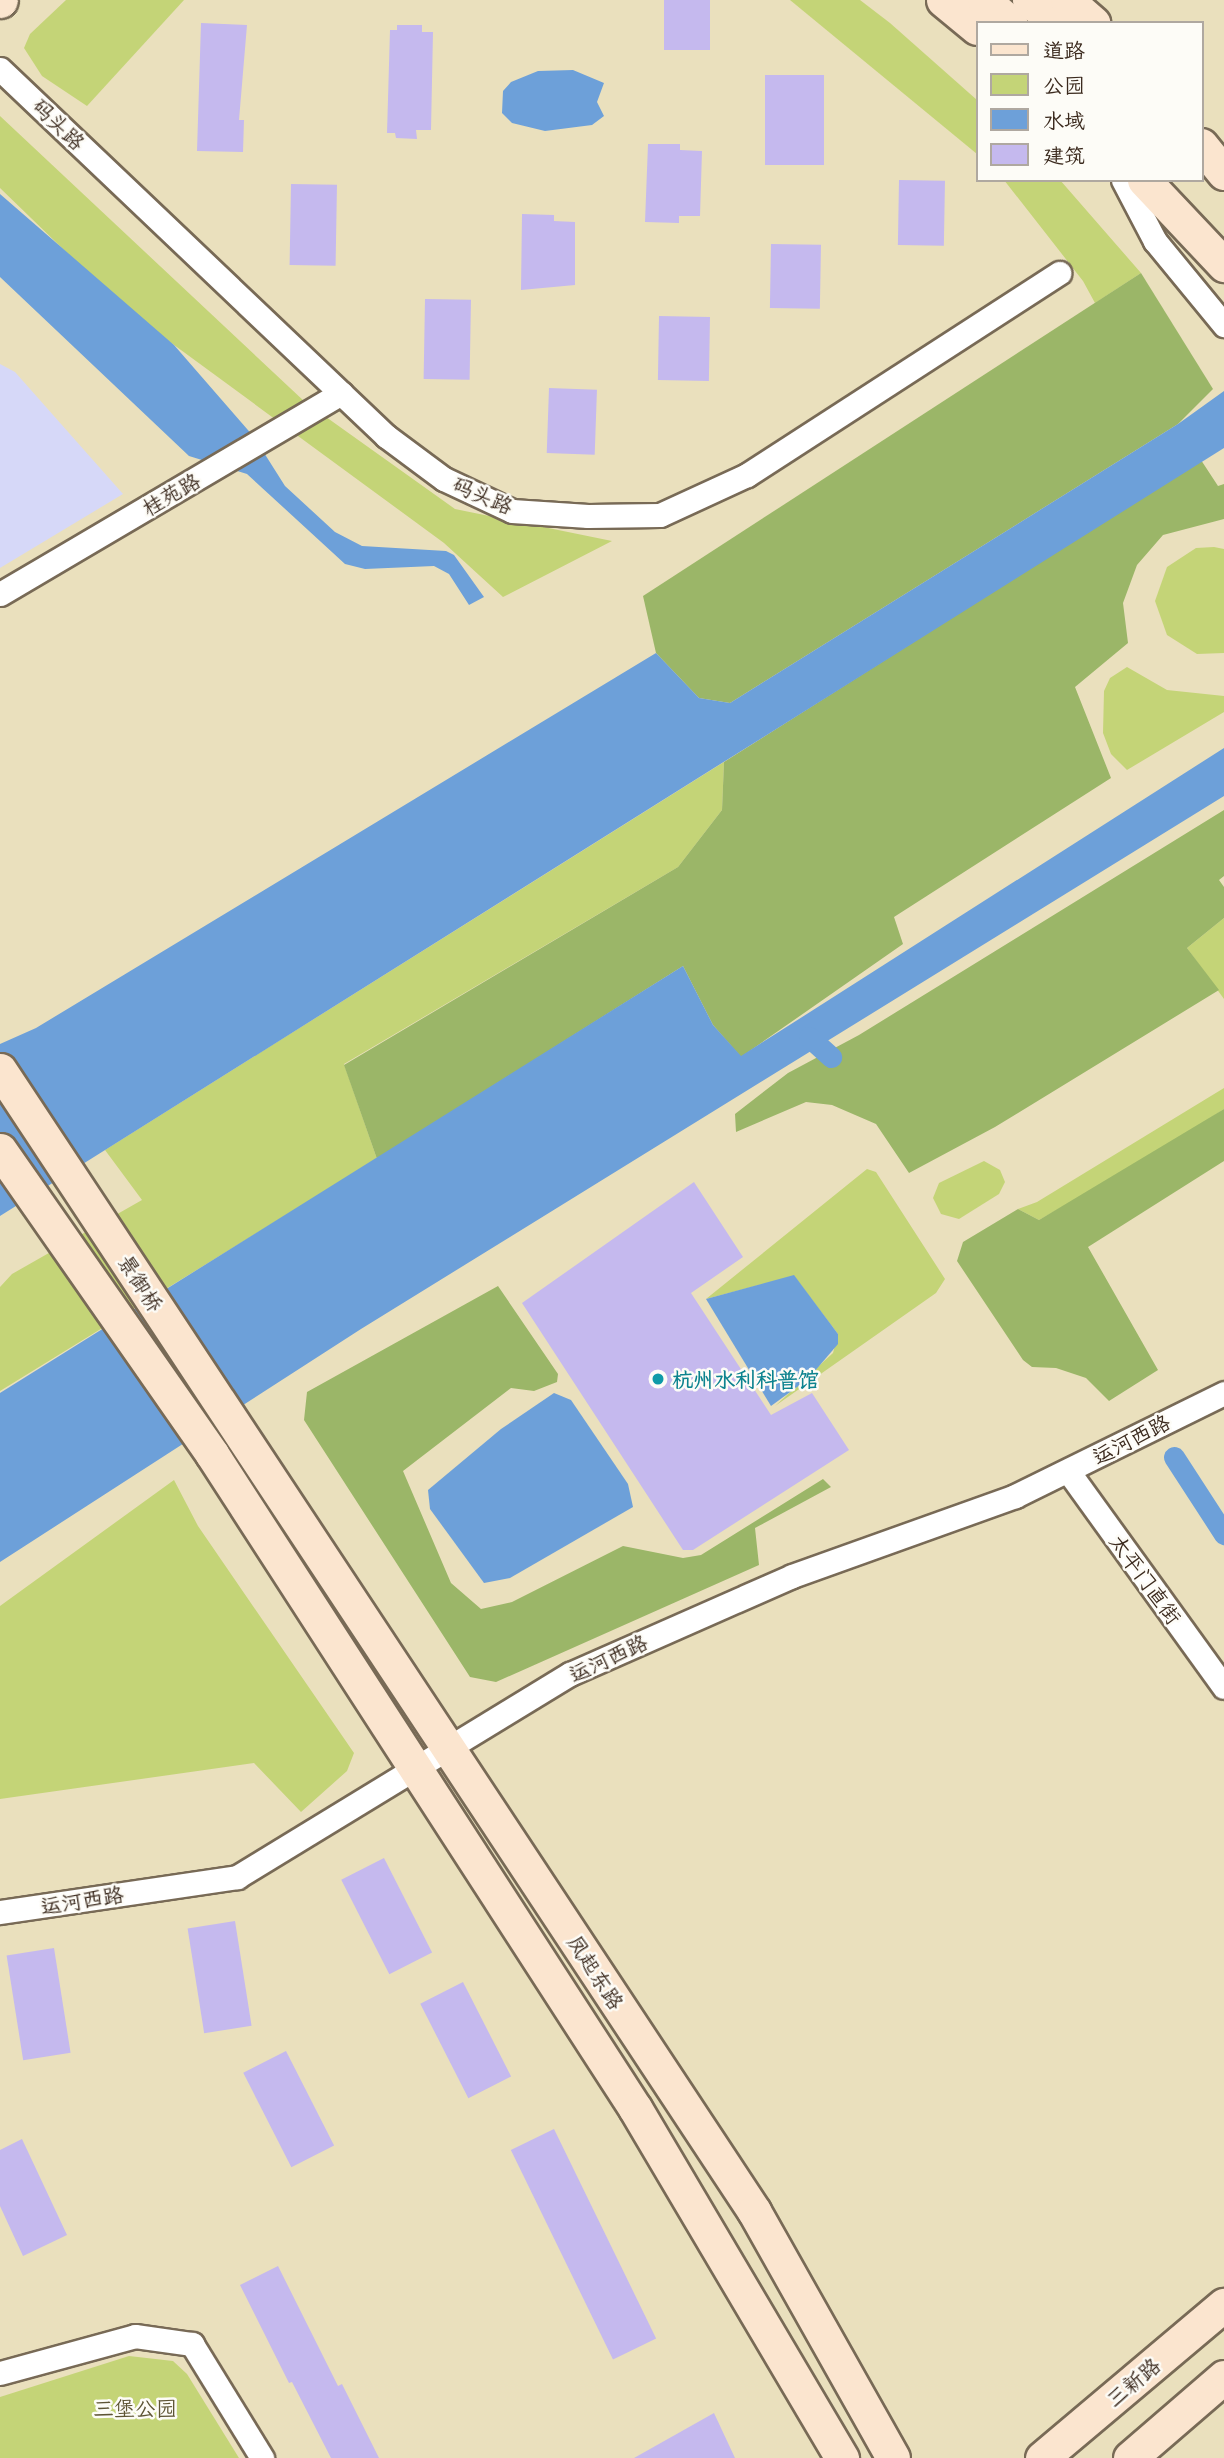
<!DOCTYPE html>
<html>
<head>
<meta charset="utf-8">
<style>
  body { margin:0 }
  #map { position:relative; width:1224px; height:2458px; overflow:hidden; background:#eae0bd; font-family:Mali,"LXGW WenKai TC",sans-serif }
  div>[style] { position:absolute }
  .built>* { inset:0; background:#d6d8f8 }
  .green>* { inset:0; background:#c4d477 }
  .forest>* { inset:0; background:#9bb668 }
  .water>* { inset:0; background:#6da0d9 }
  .canal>* { height:21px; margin:-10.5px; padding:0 10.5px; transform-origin:10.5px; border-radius:10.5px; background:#6da0d9 }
  .building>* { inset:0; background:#c5b9ee; transform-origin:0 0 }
  .roads { filter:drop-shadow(2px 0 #786a56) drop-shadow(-2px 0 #786a56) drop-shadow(0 2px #786a56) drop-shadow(0 -2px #786a56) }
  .minor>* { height:23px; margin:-11.5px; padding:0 11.5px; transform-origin:11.5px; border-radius:11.5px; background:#fff }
  .secondary>* { height:33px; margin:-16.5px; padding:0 16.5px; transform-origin:16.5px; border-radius:16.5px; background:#fbe5cf }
  .dots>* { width:19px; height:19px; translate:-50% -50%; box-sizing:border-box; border:4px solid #fdfcf7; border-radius:50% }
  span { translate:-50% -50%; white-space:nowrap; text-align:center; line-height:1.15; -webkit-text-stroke:5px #fdfcf7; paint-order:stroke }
  .street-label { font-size:21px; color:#3b2a1e }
  .culture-label { font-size:21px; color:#0d838f; font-weight:700 }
  .left { translate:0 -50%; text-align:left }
  .park-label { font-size:21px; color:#5d5434 }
  .legend { position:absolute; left:976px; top:21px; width:228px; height:161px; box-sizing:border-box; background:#fdfcf7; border:2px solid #afa8a0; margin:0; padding:9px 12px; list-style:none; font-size:21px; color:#3b2a1e }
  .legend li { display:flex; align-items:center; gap:14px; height:35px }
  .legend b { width:35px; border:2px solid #afa8a0 }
</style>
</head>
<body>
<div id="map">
  <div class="built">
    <i style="clip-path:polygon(0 364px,15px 372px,123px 494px,0 568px)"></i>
  </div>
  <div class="green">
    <i style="clip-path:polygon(66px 0,184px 0,87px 106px,42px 76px,24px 48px,30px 34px)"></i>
    <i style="clip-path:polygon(790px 0,860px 0,890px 23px,977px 100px,977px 154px)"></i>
    <i style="clip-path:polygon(0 116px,305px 402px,455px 509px,612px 541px,503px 597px,444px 543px,125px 309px,0 188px)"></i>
    <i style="clip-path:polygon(1004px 180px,1060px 180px,1141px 273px,1095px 303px,1083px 281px)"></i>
    <i style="clip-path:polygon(1214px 547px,1224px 549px,1224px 653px,1197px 654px,1167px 635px,1155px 601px,1167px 567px,1196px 548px)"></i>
    <i style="clip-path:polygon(1127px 667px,1167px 690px,1224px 696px,1224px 712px,1127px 770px,1111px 754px,1103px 733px,1104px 691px,1110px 678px)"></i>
    <i style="clip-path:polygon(724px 762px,722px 810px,678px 867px,344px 1064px,377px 1159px,0 1391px,0 1287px,12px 1274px,142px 1200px,105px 1150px)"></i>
    <i style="clip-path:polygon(1224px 918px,1224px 999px,1187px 948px)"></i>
    <i style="clip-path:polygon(1224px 1088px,1224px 1109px,1157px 1153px,1039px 1220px,1018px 1209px,1037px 1202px)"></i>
    <i style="clip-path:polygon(984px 1161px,1000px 1170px,1005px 1182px,999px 1194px,959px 1219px,941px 1214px,933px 1198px,939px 1183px)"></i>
    <i style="clip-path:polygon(867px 1169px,876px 1172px,945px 1279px,936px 1293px,775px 1406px,833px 1353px,838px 1334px,794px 1276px,706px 1299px)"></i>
    <i style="clip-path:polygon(174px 1480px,198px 1526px,354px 1753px,347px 1771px,301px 1812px,254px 1763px,0 1799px,0 1606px)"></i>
    <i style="clip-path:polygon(129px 2356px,173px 2361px,187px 2374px,239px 2458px,0 2458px,0 2397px)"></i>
  </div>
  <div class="forest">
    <i style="clip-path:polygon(1141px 273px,1213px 389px,1178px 424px,730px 703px,699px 698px,656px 653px,643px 596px)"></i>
    <i style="clip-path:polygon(1201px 460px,1218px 486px,1224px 484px,1224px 519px,1163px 535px,1137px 565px,1123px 603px,1128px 643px,1075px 687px,1111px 778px,894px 917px,903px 944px,741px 1057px,713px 1025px,683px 966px,377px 1159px,344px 1065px,678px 867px,722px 810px,724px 762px)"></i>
    <i style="clip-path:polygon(1224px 810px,1224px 876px,1219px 880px,1224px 887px,1224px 918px,1187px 948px,1219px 990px,995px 1127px,909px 1173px,876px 1124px,832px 1105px,806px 1102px,736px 1132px,735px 1114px,788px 1073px,859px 1035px)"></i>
    <i style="clip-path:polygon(1224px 1109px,1224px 1161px,1088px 1247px,1158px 1370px,1109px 1401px,1086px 1378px,1056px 1368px,1032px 1367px,1023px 1360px,957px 1261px,963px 1242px,1018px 1209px,1039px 1220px)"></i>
    <i style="clip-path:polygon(498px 1286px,558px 1374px,557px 1382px,534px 1391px,511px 1388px,403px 1471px,451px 1583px,481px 1609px,512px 1602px,623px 1546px,683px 1558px,701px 1555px,823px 1479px,831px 1487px,755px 1528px,759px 1565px,496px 1682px,470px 1677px,304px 1420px,307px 1392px)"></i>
  </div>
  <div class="water">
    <i style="clip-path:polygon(573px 70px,604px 83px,597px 102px,604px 116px,592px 125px,545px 131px,512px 123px,502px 113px,503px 91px,511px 82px,538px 71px)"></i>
    <i style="clip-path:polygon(0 194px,174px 345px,254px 437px,285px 486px,335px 532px,362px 546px,446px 551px,454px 555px,484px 597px,469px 605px,449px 574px,434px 566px,365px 569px,345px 564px,247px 474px,189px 456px,0 277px)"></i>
    <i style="clip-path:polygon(1224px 391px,1224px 448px,0 1216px,0 1044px,36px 1028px,656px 653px,699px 698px,730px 703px,1178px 424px)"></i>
    <i style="clip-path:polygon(1224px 748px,1224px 796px,361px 1329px,0 1562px,0 1393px,683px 966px,713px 1025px,741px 1056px)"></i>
    <i style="clip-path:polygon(794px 1275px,838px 1334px,838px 1344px,808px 1379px,771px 1406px,706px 1299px)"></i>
    <i style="clip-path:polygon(554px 1393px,571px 1400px,628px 1484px,633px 1507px,510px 1578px,484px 1583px,430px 1509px,428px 1490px,501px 1429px)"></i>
  </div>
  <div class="canal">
    <i style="left:809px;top:1037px;width:30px;rotate:42deg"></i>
    <i style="left:1174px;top:1457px;width:92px;rotate:57deg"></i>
  </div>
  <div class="building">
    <i style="left:664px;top:0;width:46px;height:50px"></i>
    <i style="clip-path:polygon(201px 23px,247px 25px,239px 120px,244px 120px,243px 152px,197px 151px)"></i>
    <i style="clip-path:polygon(397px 25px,422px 25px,422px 32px,433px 32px,431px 130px,416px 130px,417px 139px,396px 138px,395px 133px,387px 133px,390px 30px,397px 30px)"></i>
    <i style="left:765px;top:75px;width:59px;height:90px"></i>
    <i style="clip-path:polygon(648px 144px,680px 144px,680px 150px,702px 151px,700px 216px,679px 216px,679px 223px,645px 222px)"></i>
    <i style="left:899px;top:180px;width:46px;height:65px;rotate:1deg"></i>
    <i style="left:291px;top:184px;width:46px;height:81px;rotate:1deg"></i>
    <i style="clip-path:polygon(522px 214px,554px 215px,554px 221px,575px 222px,575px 285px,521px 290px)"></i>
    <i style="left:771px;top:244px;width:50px;height:64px;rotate:1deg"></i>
    <i style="left:425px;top:299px;width:46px;height:80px;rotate:1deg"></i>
    <i style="left:659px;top:316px;width:51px;height:64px;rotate:1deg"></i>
    <i style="left:549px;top:388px;width:48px;height:65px;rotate:2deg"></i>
    <i style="clip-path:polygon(694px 1182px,743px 1257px,691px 1293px,771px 1415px,812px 1393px,849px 1450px,693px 1550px,683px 1550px,522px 1303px)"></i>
    <i style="left:384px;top:1858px;width:106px;height:48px;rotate:63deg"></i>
    <i style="left:235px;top:1921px;width:106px;height:48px;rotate:81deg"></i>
    <i style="left:54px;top:1948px;width:106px;height:48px;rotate:81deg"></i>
    <i style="left:463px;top:1982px;width:106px;height:48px;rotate:63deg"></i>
    <i style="left:286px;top:2051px;width:106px;height:48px;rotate:63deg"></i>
    <i style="left:554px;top:2129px;width:233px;height:48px;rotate:64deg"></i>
    <i style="clip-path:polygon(22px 2139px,67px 2235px,23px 2256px,0 2206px,0 2150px)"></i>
    <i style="clip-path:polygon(278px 2266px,338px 2386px,342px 2384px,379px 2458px,331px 2458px,292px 2382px,289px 2383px,240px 2285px)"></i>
    <i style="clip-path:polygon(714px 2413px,735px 2458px,634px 2458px)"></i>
  </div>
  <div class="roads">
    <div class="minor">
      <i style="left:0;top:69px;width:533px;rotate:43.55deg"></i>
      <i style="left:386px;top:436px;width:72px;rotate:36.6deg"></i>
      <i style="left:444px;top:479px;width:75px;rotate:25.2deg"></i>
      <i style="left:512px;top:511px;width:76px;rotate:3.8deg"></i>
      <i style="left:588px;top:516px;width:72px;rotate:-0.8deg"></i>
      <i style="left:660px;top:515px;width:96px;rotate:-24.7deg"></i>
      <i style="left:747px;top:475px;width:372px;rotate:-32.9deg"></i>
      <i style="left:1123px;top:180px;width:69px;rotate:62.3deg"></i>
      <i style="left:1155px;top:241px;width:109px;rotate:50.6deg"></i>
      <i style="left:0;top:594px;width:396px;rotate:-30.5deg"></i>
      <i style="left:1068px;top:1471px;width:266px;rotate:54.2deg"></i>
      <i style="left:0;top:1912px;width:240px;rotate:-8.4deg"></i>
      <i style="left:237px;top:1877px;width:390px;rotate:-31.4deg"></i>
      <i style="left:570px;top:1674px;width:243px;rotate:-23.8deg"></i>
      <i style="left:792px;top:1576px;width:237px;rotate:-19.7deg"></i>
      <i style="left:1015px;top:1496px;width:233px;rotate:-26.2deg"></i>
      <i style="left:0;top:2373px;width:140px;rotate:-15.3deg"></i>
      <i style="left:135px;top:2336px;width:58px;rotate:8deg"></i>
      <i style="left:192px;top:2344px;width:134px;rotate:58.4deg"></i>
    </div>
    <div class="secondary">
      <i style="left:943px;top:0;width:44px;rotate:39.5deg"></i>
      <i style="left:984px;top:0;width:35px;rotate:41deg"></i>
      <i style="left:1029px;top:0;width:35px;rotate:40deg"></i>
      <i style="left:1067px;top:0;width:35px;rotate:41deg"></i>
      <i style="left:0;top:1px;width:1px;rotate:-45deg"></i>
      <i style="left:1201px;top:145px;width:36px;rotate:51deg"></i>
      <i style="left:1144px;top:180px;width:117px;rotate:46.7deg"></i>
      <i style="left:0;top:1070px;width:1368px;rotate:56.54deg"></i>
      <i style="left:754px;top:2211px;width:283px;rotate:60.6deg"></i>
      <i style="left:0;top:1150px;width:371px;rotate:55.1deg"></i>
      <i style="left:212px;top:1454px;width:779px;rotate:57.11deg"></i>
      <i style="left:635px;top:2108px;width:407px;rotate:59.4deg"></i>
      <i style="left:1042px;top:2458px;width:238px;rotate:-40.1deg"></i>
      <i style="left:1130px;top:2458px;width:124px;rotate:-40.8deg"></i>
    </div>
  </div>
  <div class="dots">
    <i style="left:658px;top:1379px;background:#0f9aa8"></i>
  </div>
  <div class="street-label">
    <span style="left:59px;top:124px;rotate:44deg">码头路</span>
    <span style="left:171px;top:494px;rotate:-30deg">桂苑路</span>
    <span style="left:483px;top:495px;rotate:23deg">码头路</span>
    <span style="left:141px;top:1283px;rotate:57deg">景御桥</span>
    <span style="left:1131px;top:1439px;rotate:-27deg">运河西路</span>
    <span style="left:1146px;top:1579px;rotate:54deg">太平门直街</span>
    <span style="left:608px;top:1658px;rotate:-25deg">运河西路</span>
    <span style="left:82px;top:1900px;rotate:-9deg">运河西路</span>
    <span style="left:596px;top:1972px;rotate:57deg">凤起东路</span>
    <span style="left:1133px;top:2382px;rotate:-40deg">三新路</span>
  </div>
  <div class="culture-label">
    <span class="left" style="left:672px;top:1379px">杭州水利科普馆</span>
  </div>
  <div class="park-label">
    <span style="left:135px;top:2408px">三堡公园</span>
  </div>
  <ul class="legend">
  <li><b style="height:9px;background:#fbe5cf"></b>道路</li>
  <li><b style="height:19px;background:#c4d477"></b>公园</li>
  <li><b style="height:19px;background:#6da0d9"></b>水域</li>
  <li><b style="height:19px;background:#c5b9ee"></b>建筑</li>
  </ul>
</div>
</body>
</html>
